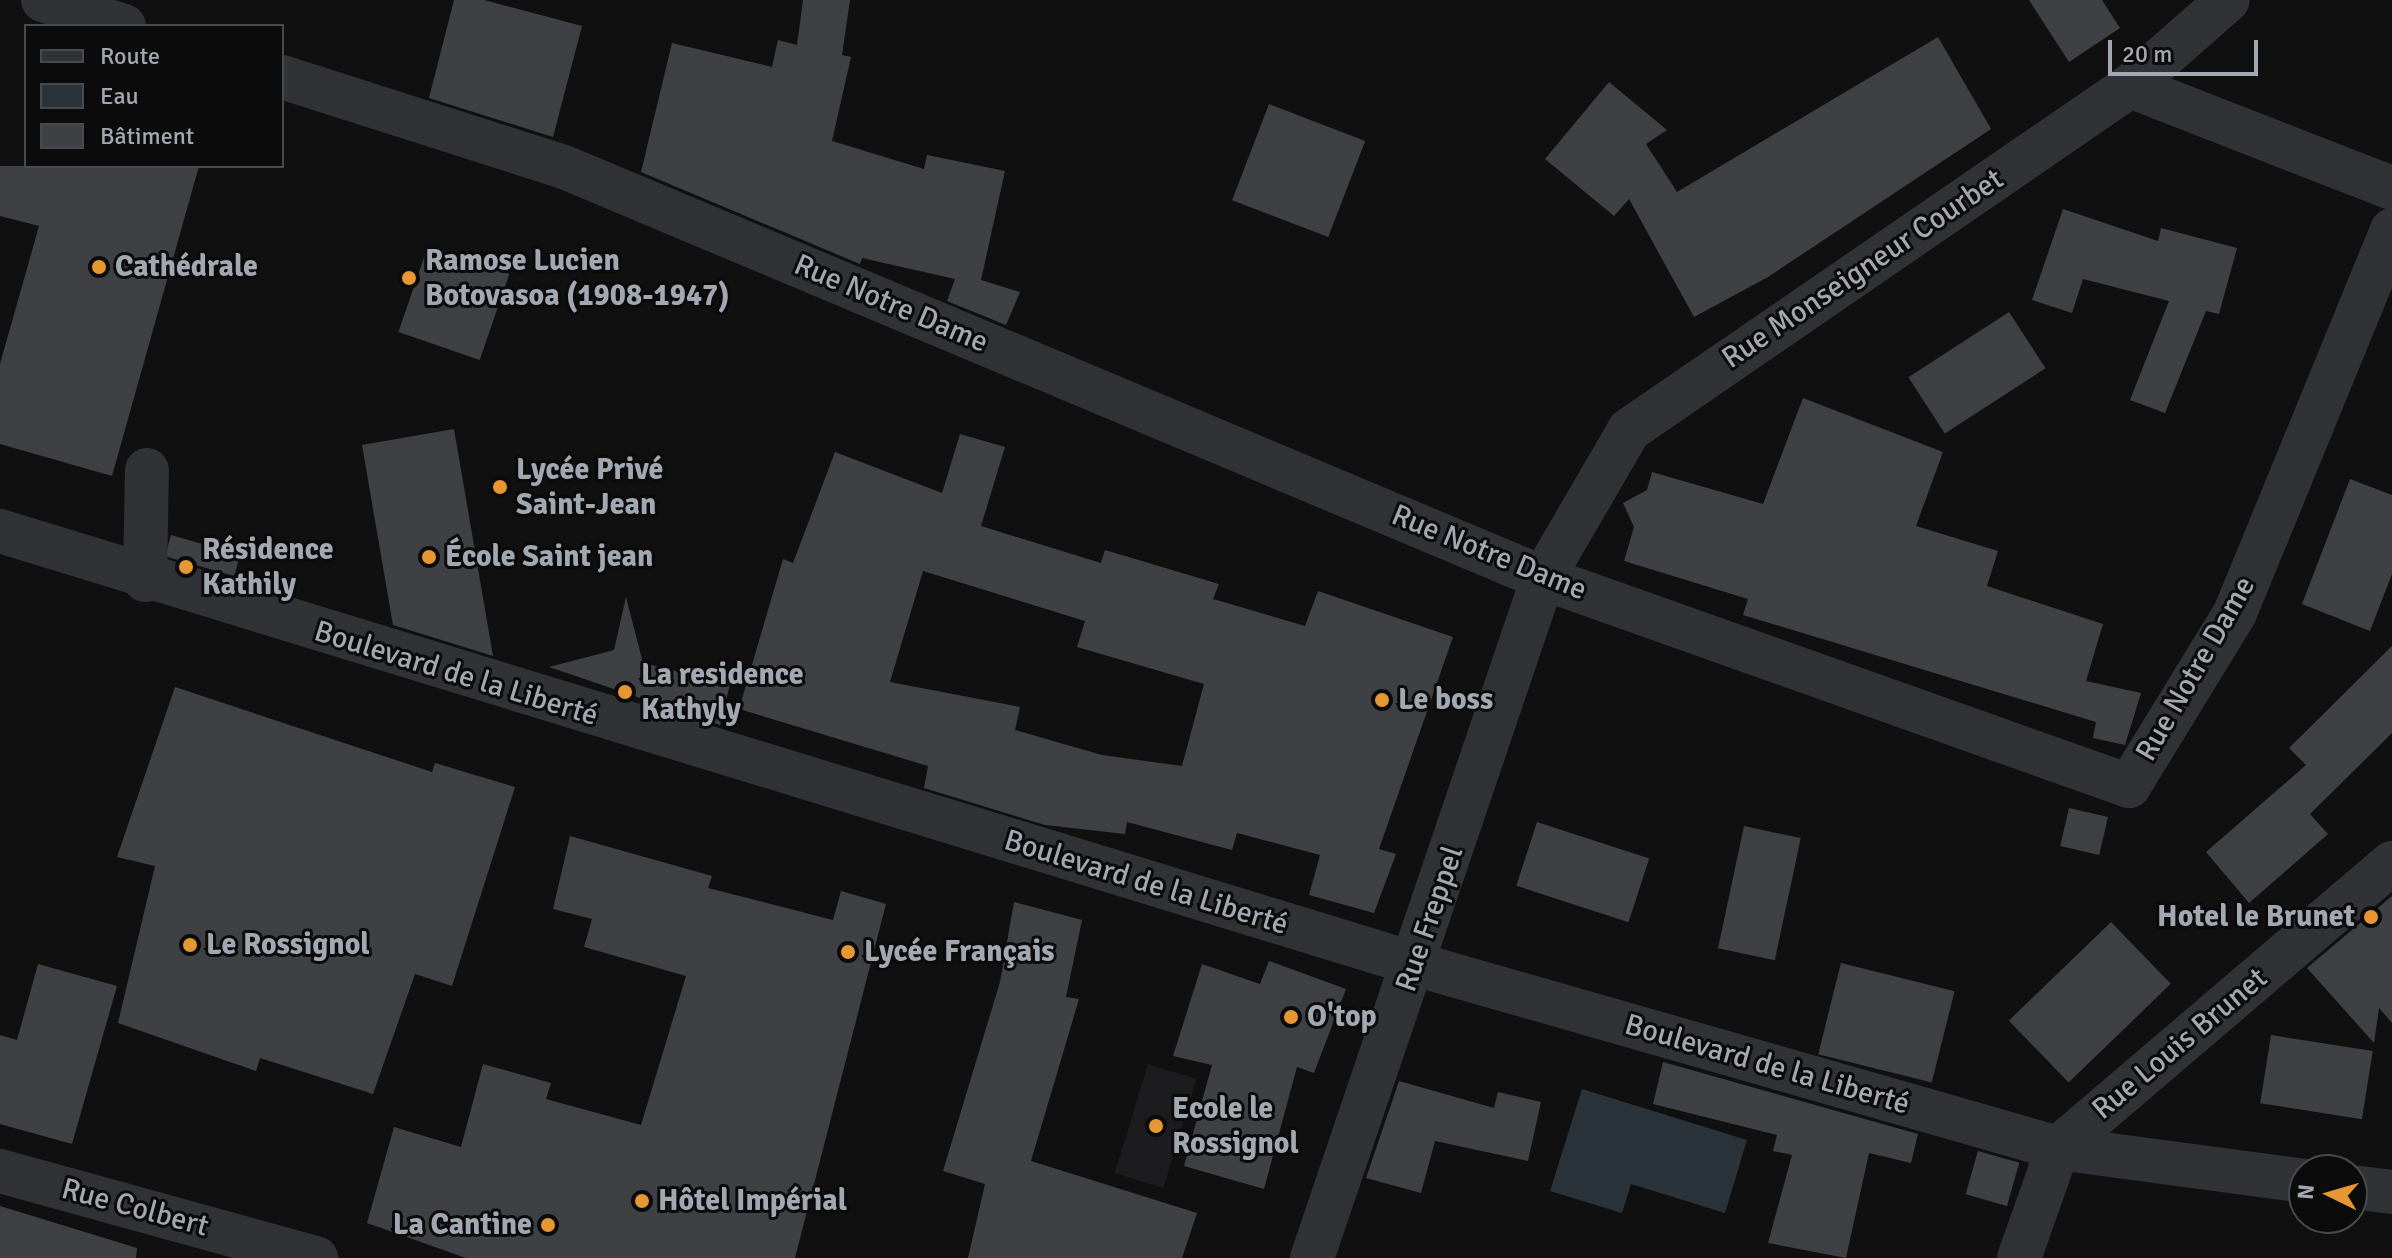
<!DOCTYPE html>
<html>
<head>
<meta charset="utf-8">
<style>
  body { margin:0 }
  #map { position:relative; width:2392px; height:1258px; overflow:hidden; background:#101011; font-family:Signika,sans-serif }
  div>[style] { position:absolute }
  .built>* { inset:0; background:#1c1c1e; transform-origin:0 0 }
  .water>* { inset:0; background:#2a3339 }
  .building>* { inset:0; background:#3f4044; transform-origin:0 0 }
  .minor>* { height:44px; margin:-22px; padding:0 22px; transform-origin:22px; border-radius:22px; background:#313236 }
  .dots>* { width:22px; height:22px; translate:-50% -50%; box-sizing:border-box; border:4px solid #0b0b0c; border-radius:50% }
  span { translate:-50% -50%; white-space:nowrap; text-align:center; line-height:1.15; -webkit-text-stroke:6px #0b0b0c; paint-order:stroke }
  .poi-label { font-size:30px; color:#a2a8b1; font-weight:700 }
  .left { translate:0 -50%; text-align:left }
  .right { translate:-100% -50%; text-align:right }
  .street-label { font-size:30px; color:#a2a8b1 }
  .legend { position:absolute; left:24px; top:24px; width:260px; height:144px; box-sizing:border-box; background:#0b0b0c; border:2px solid #474a4e; margin:0; padding:10px 14px; list-style:none; font-size:24px; color:#a2a8b1 }
  .legend li { display:flex; align-items:center; gap:16px; height:40px }
  .legend b { width:40px; border:2px solid #474a4e }
  .north { position:absolute; left:2288px; top:1154px; width:80px; height:80px; box-sizing:border-box; background:#0b0b0c; border:2px solid #474a4e; border-radius:50%; rotate:275deg; font-size:22px; font-weight:700; line-height:32px; text-align:center; color:#a2a8b1 }
  .north::after { content:''; display:block; margin:auto; width:28px; height:36px; background:#e79732; clip-path:polygon(50% 0,100% 100%,50% 72%,0 100%) }
  .scale { position:absolute; left:2108px; top:40px; width:150px; height:36px; box-sizing:border-box; border:4px solid #a2a8b1; border-top:0; padding-left:10px; font-size:24px; line-height:28px; white-space:nowrap; color:#a2a8b1; -webkit-text-stroke:6px #0b0b0c; paint-order:stroke }
</style>
</head>
<body>
<div id="map">
  <div class="built">
    <i style="left:1148px;top:1064px;width:51px;height:114px;rotate:17deg"></i>
  </div>
  <div class="water">
    <i style="clip-path:polygon(1582px 1089px,1747px 1140px,1725px 1213px,1631px 1184px,1622px 1213px,1550px 1191px)"></i>
  </div>
  <div class="building">
    <i style="clip-path:polygon(454px 0,484px 0,582px 26px,553px 137px,429px 98px)"></i>
    <i style="clip-path:polygon(803px 0,850px 0,842px 55px,851px 57px,832px 141px,924px 169px,927px 155px,1005px 171px,981px 280px,1020px 292px,1006px 325px,947px 301px,955px 279px,862px 258px,860px 264px,641px 172px,672px 43px,772px 67px,778px 40px,797px 45px)"></i>
    <i style="clip-path:polygon(2029px 0,2102px 0,2120px 28px,2069px 62px)"></i>
    <i style="clip-path:polygon(1938px 37px,1991px 129px,1768px 277px,1694px 317px,1629px 199px,1614px 216px,1545px 159px,1609px 82px,1667px 130px,1646px 144px,1677px 192px)"></i>
    <i style="left:1269px;top:104px;width:103px;height:103px;rotate:21deg"></i>
    <i style="clip-path:polygon(0 166px,199px 166px,112px 476px,0 444px,0 364px,39px 226px,0 216px)"></i>
    <i style="clip-path:polygon(2063px 209px,2158px 241px,2161px 228px,2237px 248px,2219px 314px,2206px 311px,2165px 413px,2130px 400px,2169px 301px,2083px 279px,2072px 313px,2032px 300px)"></i>
    <i style="left:428px;top:246px;width:86px;height:91px;rotate:19deg"></i>
    <i style="left:2009px;top:312px;width:67px;height:120px;rotate:57deg"></i>
    <i style="clip-path:polygon(1803px 398px,1943px 452px,1916px 526px,1998px 551px,1987px 586px,2103px 624px,2086px 681px,2141px 693px,2125px 745px,2093px 738px,2096px 722px,1743px 615px,1748px 599px,1624px 561px,1634px 527px,1623px 503px,1647px 490px,1652px 472px,1763px 504px)"></i>
    <i style="clip-path:polygon(454px 429px,493px 656px,393px 625px,362px 445px)"></i>
    <i style="clip-path:polygon(evenodd,960px 434px,1005px 447px,981px 526px,1101px 563px,1105px 550px,1219px 584px,1213px 599px,1305px 626px,1318px 591px,1453px 637px,1379px 849px,1396px 854px,1374px 913px,1309px 895px,1320px 855px,1237px 833px,1232px 850px,1127px 822px,1125px 834px,1045px 825px,924px 788px,928px 766px,739px 709px,783px 559px,793px 563px,835px 452px,942px 493px,960px 434px,923px 571px,1085px 621px,1077px 647px,1204px 684px,1182px 766px,1102px 755px,1015px 730px,1020px 707px,890px 682px,923px 571px)"></i>
    <i style="clip-path:polygon(2350px 479px,2392px 495px,2392px 574px,2370px 631px,2302px 604px)"></i>
    <i style="left:171px;top:535px;width:72px;height:22px;rotate:16deg"></i>
    <i style="clip-path:polygon(626px 597px,643px 663px,730px 684px,720px 725px,549px 667px,614px 650px)"></i>
    <i style="clip-path:polygon(2392px 646px,2392px 733px,2310px 814px,2328px 834px,2249px 903px,2206px 852px,2306px 765px,2289px 748px)"></i>
    <i style="clip-path:polygon(175px 687px,432px 772px,435px 763px,515px 787px,452px 986px,415px 974px,373px 1094px,260px 1058px,256px 1071px,118px 1023px,155px 866px,117px 857px)"></i>
    <i style="left:2069px;top:808px;width:40px;height:39px;rotate:13deg"></i>
    <i style="left:1537px;top:822px;width:118px;height:67px;rotate:18deg"></i>
    <i style="left:1744px;top:826px;width:58px;height:125px;rotate:12deg"></i>
    <i style="clip-path:polygon(570px 836px,712px 876px,708px 888px,833px 920px,841px 891px,886px 904px,795px 1258px,466px 1258px,367px 1223px,394px 1127px,461px 1147px,483px 1064px,551px 1083px,546px 1099px,641px 1125px,686px 976px,584px 947px,592px 919px,553px 909px)"></i>
    <i style="clip-path:polygon(2392px 896px,2392px 1023px,2379px 1008px,2374px 1043px,2307px 968px)"></i>
    <i style="clip-path:polygon(1014px 902px,1082px 920px,1066px 997px,1079px 999px,1031px 1161px,1197px 1213px,1182px 1258px,968px 1258px,985px 1184px,943px 1171px,1000px 982px)"></i>
    <i style="left:2111px;top:922px;width:86px;height:142px;rotate:46deg"></i>
    <i style="clip-path:polygon(1269px 961px,1346px 989px,1314px 1073px,1297px 1067px,1264px 1189px,1184px 1166px,1212px 1065px,1173px 1056px,1202px 964px,1260px 984px)"></i>
    <i style="left:1841px;top:963px;width:117px;height:94px;rotate:14deg"></i>
    <i style="clip-path:polygon(38px 964px,117px 986px,72px 1144px,0 1124px,0 1035px,17px 1040px)"></i>
    <i style="left:2271px;top:1035px;width:103px;height:69px;rotate:9deg"></i>
    <i style="clip-path:polygon(1663px 1062px,1918px 1134px,1911px 1163px,1869px 1153px,1846px 1258px,1768px 1243px,1792px 1155px,1773px 1151px,1777px 1135px,1653px 1104px)"></i>
    <i style="clip-path:polygon(1399px 1081px,1494px 1108px,1498px 1092px,1541px 1102px,1528px 1161px,1435px 1141px,1421px 1193px,1366px 1178px)"></i>
    <i style="left:1978px;top:1151px;width:43px;height:45px;rotate:16deg"></i>
    <i style="clip-path:polygon(0 1206px,137px 1248px,136px 1258px,0 1258px)"></i>
  </div>
  <div class="minor">
    <i style="left:43px;top:0;width:85px;rotate:17.8deg"></i>
    <i style="left:282px;top:77px;width:296px;rotate:17.7deg"></i>
    <i style="left:564px;top:167px;width:1062px;rotate:22.77deg"></i>
    <i style="left:1543px;top:578px;width:622px;rotate:19.54deg"></i>
    <i style="left:2129px;top:786px;width:203px;rotate:-58.5deg"></i>
    <i style="left:2235px;top:613px;width:414px;rotate:-67.7deg"></i>
    <i style="left:2130px;top:86px;width:281px;rotate:21.3deg"></i>
    <i style="left:0;top:531px;width:1480px;rotate:17.01deg"></i>
    <i style="left:1415px;top:964px;width:669px;rotate:15.97deg"></i>
    <i style="left:2058px;top:1148px;width:248px;rotate:7.6deg"></i>
    <i style="left:145px;top:580px;width:110px;rotate:-89deg"></i>
    <i style="left:0;top:1171px;width:328px;rotate:15.4deg"></i>
    <i style="left:2352px;top:1187px;width:40px;rotate:7.1deg"></i>
    <i style="left:1312px;top:1258px;width:718px;rotate:-71.24deg"></i>
    <i style="left:1543px;top:578px;width:171px;rotate:-59.8deg"></i>
    <i style="left:1629px;top:430px;width:608px;rotate:-34.47deg"></i>
    <i style="left:2130px;top:86px;width:130px;rotate:-41.3deg"></i>
    <i style="left:2019px;top:1258px;width:117px;rotate:-70.5deg"></i>
    <i style="left:2058px;top:1148px;width:439px;rotate:-40.5deg"></i>
  </div>
  <div class="dots">
    <i style="left:99px;top:267px;background:#e79732"></i>
    <i style="left:409px;top:278px;background:#e79732"></i>
    <i style="left:500px;top:487px;background:#e79732"></i>
    <i style="left:429px;top:557px;background:#e79732"></i>
    <i style="left:186px;top:567px;background:#e79732"></i>
    <i style="left:625px;top:692px;background:#e79732"></i>
    <i style="left:1382px;top:700px;background:#e79732"></i>
    <i style="left:2371px;top:917px;background:#e79732"></i>
    <i style="left:190px;top:945px;background:#e79732"></i>
    <i style="left:848px;top:952px;background:#e79732"></i>
    <i style="left:1291px;top:1017px;background:#e79732"></i>
    <i style="left:1156px;top:1126px;background:#e79732"></i>
    <i style="left:642px;top:1201px;background:#e79732"></i>
    <i style="left:548px;top:1225px;background:#e79732"></i>
  </div>
  <div class="poi-label">
    <span class="left" style="left:425px;top:278px">Ramose Lucien<br>Botovasoa (1908-1947)</span>
    <span class="left" style="left:115px;top:267px">Cathédrale</span>
    <span class="left" style="left:516px;top:487px">Lycée Privé<br>Saint-Jean</span>
    <span class="left" style="left:202px;top:567px">Résidence<br>Kathily</span>
    <span class="left" style="left:445px;top:557px">École Saint jean</span>
    <span class="left" style="left:641px;top:692px">La residence<br>Kathyly</span>
    <span class="left" style="left:1398px;top:700px">Le boss</span>
    <span class="right" style="left:2355px;top:917px">Hotel le Brunet</span>
    <span class="left" style="left:206px;top:945px">Le Rossignol</span>
    <span class="left" style="left:864px;top:952px">Lycée Français</span>
    <span class="left" style="left:1307px;top:1017px">O'top</span>
    <span class="left" style="left:1172px;top:1126px">Ecole le<br>Rossignol</span>
    <span class="left" style="left:658px;top:1201px">Hôtel Impérial</span>
    <span class="right" style="left:532px;top:1225px">La Cantine</span>
  </div>
  <div class="street-label">
    <span style="left:1863px;top:269px;rotate:-34deg">Rue Monseigneur Courbet</span>
    <span style="left:891px;top:304px;rotate:23deg">Rue Notre Dame</span>
    <span style="left:1489px;top:553px;rotate:22deg">Rue Notre Dame</span>
    <span style="left:2196px;top:669px;rotate:-60deg">Rue Notre Dame</span>
    <span style="left:456px;top:674px;rotate:17deg">Boulevard de la Liberté</span>
    <span style="left:1146px;top:883px;rotate:17deg">Boulevard de la Liberté</span>
    <span style="left:1430px;top:919px;rotate:-71deg">Rue Freppel</span>
    <span style="left:2180px;top:1044px;rotate:-40deg">Rue Louis Brunet</span>
    <span style="left:1767px;top:1065px;rotate:16deg">Boulevard de la Liberté</span>
    <span style="left:135px;top:1208px;rotate:15deg">Rue Colbert</span>
  </div>
  <ul class="legend">
  <li><b style="height:10px;background:#313236"></b>Route</li>
  <li><b style="height:22px;background:#2a3339"></b>Eau</li>
  <li><b style="height:22px;background:#3f4044"></b>Bâtiment</li>
  </ul>
  <div class="north">N</div>
  <div class="scale">20 m</div>
</div>
</body>
</html>
